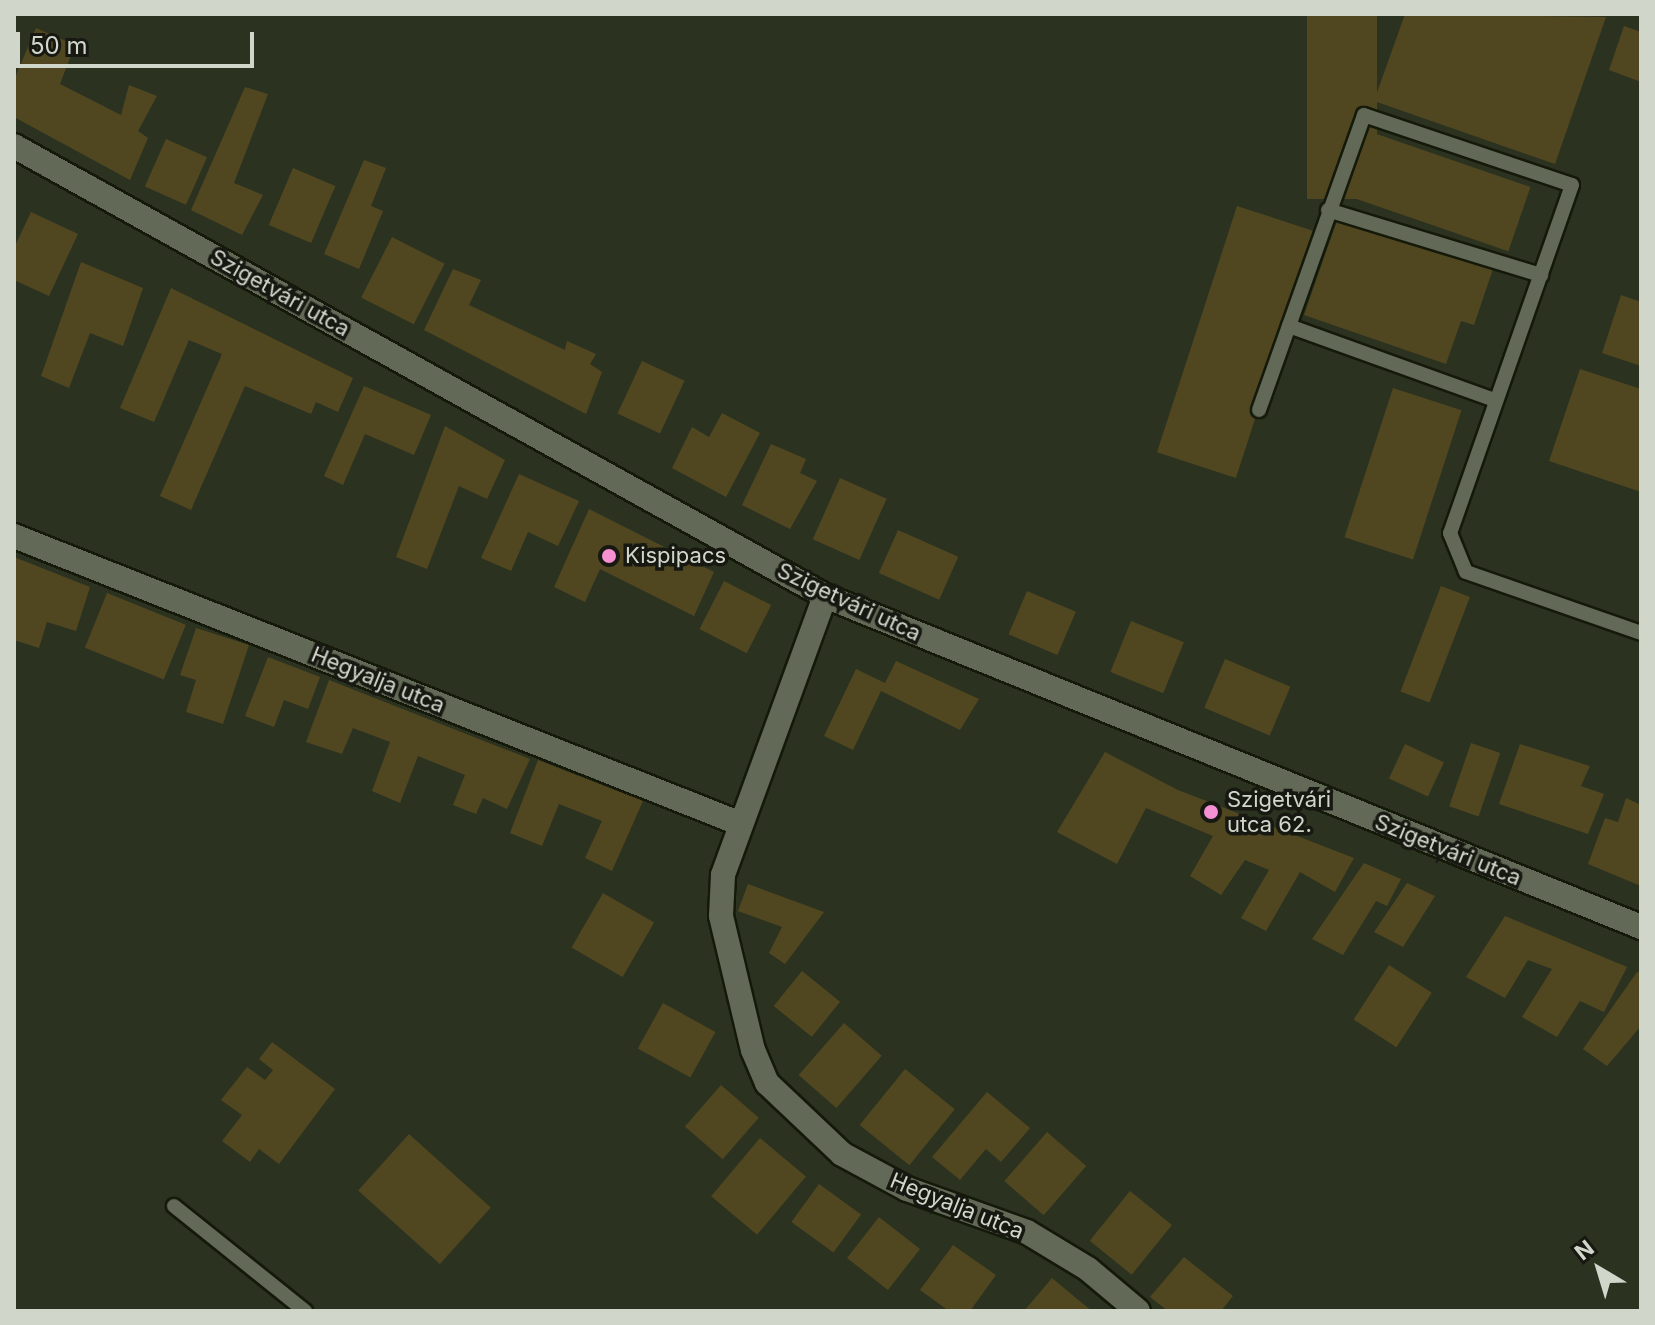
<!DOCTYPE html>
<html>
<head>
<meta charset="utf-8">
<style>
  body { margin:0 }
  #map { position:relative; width:1655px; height:1325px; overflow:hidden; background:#2c3220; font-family:Inter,sans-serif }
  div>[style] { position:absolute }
  .building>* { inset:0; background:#504721; transform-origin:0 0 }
  .roads { filter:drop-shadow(2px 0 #141909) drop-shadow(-2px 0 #141909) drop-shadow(0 2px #141909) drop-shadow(0 -2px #141909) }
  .lane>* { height:14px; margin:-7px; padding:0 7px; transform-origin:7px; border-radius:7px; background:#626956 }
  .street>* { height:24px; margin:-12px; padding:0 12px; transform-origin:12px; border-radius:12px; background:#626956 }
  .secondary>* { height:24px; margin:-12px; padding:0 12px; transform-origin:12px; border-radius:12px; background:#626956 }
  .dots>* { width:22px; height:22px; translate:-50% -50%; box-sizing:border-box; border:4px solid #161811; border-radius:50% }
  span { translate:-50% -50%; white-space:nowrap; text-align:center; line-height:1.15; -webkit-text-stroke:7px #161811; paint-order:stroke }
  .street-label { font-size:22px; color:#d1d6cb }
  .poi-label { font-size:22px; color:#d1d6cb }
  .left { translate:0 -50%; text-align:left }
  .frame { position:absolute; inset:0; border:16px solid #d1d6cb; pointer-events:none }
  .north { position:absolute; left:1559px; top:1229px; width:80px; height:80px; -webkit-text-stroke:6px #161811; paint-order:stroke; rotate:322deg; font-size:22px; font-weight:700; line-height:32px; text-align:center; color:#d1d6cb }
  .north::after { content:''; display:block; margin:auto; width:28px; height:36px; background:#d1d6cb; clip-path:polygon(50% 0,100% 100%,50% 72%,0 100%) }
  .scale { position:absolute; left:16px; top:32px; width:238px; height:36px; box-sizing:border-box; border:4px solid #d1d6cb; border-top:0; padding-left:10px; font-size:24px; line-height:28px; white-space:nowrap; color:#d1d6cb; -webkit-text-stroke:6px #161811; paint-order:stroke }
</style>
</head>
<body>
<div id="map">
  <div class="building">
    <i style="left:1307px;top:14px;width:70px;height:185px"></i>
    <i style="clip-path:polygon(1405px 14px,1606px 17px,1555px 164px,1374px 101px)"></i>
    <i style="clip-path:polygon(1624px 26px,1641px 32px,1641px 82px,1609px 70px)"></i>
    <i style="clip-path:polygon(36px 28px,75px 45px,60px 84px,121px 115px,129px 85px,157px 96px,138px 131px,148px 138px,130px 180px,14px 117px,14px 80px)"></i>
    <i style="clip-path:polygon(245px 87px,268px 94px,234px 183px,263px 195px,242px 235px,191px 210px)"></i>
    <i style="left:1365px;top:130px;width:175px;height:68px;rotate:19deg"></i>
    <i style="left:166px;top:139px;width:45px;height:52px;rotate:24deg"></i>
    <i style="clip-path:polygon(364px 160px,386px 168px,371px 206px,383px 211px,359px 269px,324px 254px)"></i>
    <i style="left:293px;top:168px;width:46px;height:62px;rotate:23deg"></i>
    <i style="left:1237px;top:206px;width:83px;height:259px;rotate:18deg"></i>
    <i style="clip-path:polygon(31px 212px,78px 234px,49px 296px,14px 280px,14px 248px)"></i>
    <i style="clip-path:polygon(1339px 215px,1493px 269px,1474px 325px,1461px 321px,1446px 364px,1304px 315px)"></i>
    <i style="left:392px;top:237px;width:59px;height:68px;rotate:27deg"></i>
    <i style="clip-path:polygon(81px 262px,143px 288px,123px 346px,90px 333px,69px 388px,41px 376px)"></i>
    <i style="clip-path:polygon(453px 269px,481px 280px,469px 305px,565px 350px,567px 341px,596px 354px,590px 364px,602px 372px,586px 414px,424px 330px)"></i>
    <i style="clip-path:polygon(171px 288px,353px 378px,338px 412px,316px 402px,311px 414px,245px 386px,191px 510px,160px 496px,222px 354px,189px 340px,154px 422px,120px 408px)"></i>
    <i style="clip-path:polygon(1621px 295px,1641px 302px,1641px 366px,1602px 353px)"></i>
    <i style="left:642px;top:361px;width:47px;height:58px;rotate:25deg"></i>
    <i style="clip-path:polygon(1580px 369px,1641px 389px,1641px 492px,1549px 461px)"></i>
    <i style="clip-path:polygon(364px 386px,431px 415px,414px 455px,365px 434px,343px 485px,324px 476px)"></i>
    <i style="left:1393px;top:388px;width:72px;height:157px;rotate:18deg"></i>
    <i style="clip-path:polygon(722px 413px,760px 433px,726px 497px,672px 468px,692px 427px,709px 437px)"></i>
    <i style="clip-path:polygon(445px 426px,505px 460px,487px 499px,459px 486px,427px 569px,396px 557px)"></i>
    <i style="clip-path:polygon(771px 444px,806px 459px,800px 473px,817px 481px,790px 529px,742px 505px)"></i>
    <i style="clip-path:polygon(519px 474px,579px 501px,558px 546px,528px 532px,511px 571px,481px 558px)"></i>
    <i style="left:840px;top:478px;width:51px;height:67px;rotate:24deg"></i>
    <i style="clip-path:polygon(589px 509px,714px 572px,694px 616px,600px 569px,585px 602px,554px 587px)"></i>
    <i style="left:898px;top:530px;width:66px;height:47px;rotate:24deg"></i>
    <i style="clip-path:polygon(14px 557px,90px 587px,76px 631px,47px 622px,39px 648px,14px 640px)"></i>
    <i style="left:724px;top:581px;width:53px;height:54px;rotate:27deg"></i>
    <i style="left:1441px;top:586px;width:31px;height:113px;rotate:21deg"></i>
    <i style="left:1027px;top:591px;width:53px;height:47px;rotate:23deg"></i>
    <i style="left:107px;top:593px;width:85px;height:59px;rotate:22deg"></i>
    <i style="left:1131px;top:621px;width:57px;height:55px;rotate:22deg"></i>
    <i style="clip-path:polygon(196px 628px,249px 645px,223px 724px,186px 712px,196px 680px,180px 675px)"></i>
    <i style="clip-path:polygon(268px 657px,320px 677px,308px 709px,284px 700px,274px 727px,245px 716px)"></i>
    <i style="left:1225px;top:659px;width:71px;height:53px;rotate:23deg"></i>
    <i style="clip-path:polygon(896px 661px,979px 699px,960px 730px,881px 691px,853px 750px,824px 736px,856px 669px,885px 683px)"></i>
    <i style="clip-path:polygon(329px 680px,530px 759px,507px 809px,483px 798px,476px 814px,453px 805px,465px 775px,418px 756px,400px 803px,372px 791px,390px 742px,353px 728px,342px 754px,306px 742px)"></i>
    <i style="left:1471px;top:743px;width:31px;height:67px;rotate:19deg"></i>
    <i style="left:1405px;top:744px;width:43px;height:38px;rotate:25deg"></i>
    <i style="clip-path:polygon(1520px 744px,1590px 766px,1581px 786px,1604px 794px,1588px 834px,1499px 804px)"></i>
    <i style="clip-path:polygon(1105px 752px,1178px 790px,1354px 858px,1335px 892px,1300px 872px,1266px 931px,1241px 918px,1269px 870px,1245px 860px,1221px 895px,1190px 876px,1213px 836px,1146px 808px,1117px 864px,1057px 832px)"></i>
    <i style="clip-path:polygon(538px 760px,643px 801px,612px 871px,585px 858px,602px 821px,559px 804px,542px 846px,510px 833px)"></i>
    <i style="clip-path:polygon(1626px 798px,1641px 805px,1641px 886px,1588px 864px,1605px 818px,1618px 822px)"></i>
    <i style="clip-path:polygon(1364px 863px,1401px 879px,1387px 906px,1376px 901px,1343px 955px,1312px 939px)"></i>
    <i style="clip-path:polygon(1407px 883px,1435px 896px,1403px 947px,1374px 932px)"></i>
    <i style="clip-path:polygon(748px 884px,824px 912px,785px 964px,769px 953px,782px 927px,738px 911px)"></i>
    <i style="left:603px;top:893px;width:59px;height:63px;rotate:30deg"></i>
    <i style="clip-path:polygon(1505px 916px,1627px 967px,1604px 1012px,1580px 1001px,1557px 1037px,1522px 1017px,1552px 969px,1528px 960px,1505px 998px,1466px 977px)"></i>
    <i style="left:1389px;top:965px;width:51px;height:65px;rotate:33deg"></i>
    <i style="left:802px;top:971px;width:49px;height:45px;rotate:39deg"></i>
    <i style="clip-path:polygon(1637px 972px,1641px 973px,1641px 1026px,1607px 1066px,1583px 1049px)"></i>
    <i style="left:663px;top:1003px;width:60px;height:52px;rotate:29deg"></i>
    <i style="left:844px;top:1023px;width:50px;height:69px;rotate:41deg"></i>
    <i style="clip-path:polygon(272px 1042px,335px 1089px,279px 1164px,259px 1149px,250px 1162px,222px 1141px,242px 1115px,221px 1100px,247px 1067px,265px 1080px,273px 1070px,259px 1059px)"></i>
    <i style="left:905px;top:1069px;width:64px;height:72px;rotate:39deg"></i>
    <i style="left:721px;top:1085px;width:50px;height:55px;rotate:41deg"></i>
    <i style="clip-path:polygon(987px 1092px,1030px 1128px,1001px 1162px,986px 1149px,960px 1180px,932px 1157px)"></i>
    <i style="left:1047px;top:1132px;width:52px;height:65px;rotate:41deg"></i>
    <i style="left:409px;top:1134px;width:110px;height:76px;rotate:42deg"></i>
    <i style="left:760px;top:1138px;width:60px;height:76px;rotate:40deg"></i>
    <i style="left:819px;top:1184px;width:52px;height:47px;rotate:36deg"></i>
    <i style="left:1130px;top:1191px;width:54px;height:64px;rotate:39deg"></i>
    <i style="left:879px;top:1217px;width:52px;height:52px;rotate:38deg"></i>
    <i style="clip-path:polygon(953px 1245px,996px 1275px,970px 1311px,949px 1311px,920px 1290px)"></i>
    <i style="clip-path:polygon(1184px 1257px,1233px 1296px,1221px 1311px,1168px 1311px,1150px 1297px)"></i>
    <i style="clip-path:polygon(1052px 1278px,1082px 1303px,1092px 1311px,1024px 1311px)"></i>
  </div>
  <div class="roads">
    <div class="lane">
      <i style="left:1328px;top:210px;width:223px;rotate:17deg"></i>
      <i style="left:1289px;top:326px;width:218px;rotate:19.8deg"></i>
      <i style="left:1259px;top:410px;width:313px;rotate:-70.4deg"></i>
      <i style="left:1364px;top:115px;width:219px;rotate:18.6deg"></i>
      <i style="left:1572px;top:185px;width:369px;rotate:109.3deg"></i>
      <i style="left:1450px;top:533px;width:42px;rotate:67.7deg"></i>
      <i style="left:1466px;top:572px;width:185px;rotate:19.2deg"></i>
      <i style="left:174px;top:1206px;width:168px;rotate:38.7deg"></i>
    </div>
    <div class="street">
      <i style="left:14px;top:536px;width:782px;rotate:21.61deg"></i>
      <i style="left:825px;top:596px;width:297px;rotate:110.1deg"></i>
      <i style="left:723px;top:875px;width:41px;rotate:92.8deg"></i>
      <i style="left:721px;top:916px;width:138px;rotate:76.6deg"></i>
      <i style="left:753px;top:1050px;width:36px;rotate:67deg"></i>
      <i style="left:767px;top:1083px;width:103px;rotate:43.4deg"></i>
      <i style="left:842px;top:1154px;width:74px;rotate:28.3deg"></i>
      <i style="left:907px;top:1189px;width:127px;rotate:19.7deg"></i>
      <i style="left:1027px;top:1232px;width:71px;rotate:31.2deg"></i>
      <i style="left:1088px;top:1269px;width:65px;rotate:40deg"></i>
    </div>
    <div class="secondary">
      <i style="left:14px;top:146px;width:927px;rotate:29.02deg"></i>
      <i style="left:825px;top:596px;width:881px;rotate:22.08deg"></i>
    </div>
  </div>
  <div class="dots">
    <i style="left:609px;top:556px;background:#f591d2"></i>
    <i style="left:1211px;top:812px;background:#f591d2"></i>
  </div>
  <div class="street-label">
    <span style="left:280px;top:293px;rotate:29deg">Szigetvári utca</span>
    <span style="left:849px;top:602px;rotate:25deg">Szigetvári utca</span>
    <span style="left:378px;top:680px;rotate:22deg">Hegyalja utca</span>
    <span style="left:1448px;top:850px;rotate:22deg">Szigetvári utca</span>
    <span style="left:957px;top:1206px;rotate:22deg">Hegyalja utca</span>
  </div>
  <div class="poi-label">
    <span class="left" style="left:625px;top:556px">Kispipacs</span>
    <span class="left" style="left:1227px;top:812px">Szigetvári<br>utca 62.</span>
  </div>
  <div class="frame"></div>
  <div class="north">N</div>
  <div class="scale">50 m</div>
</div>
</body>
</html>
